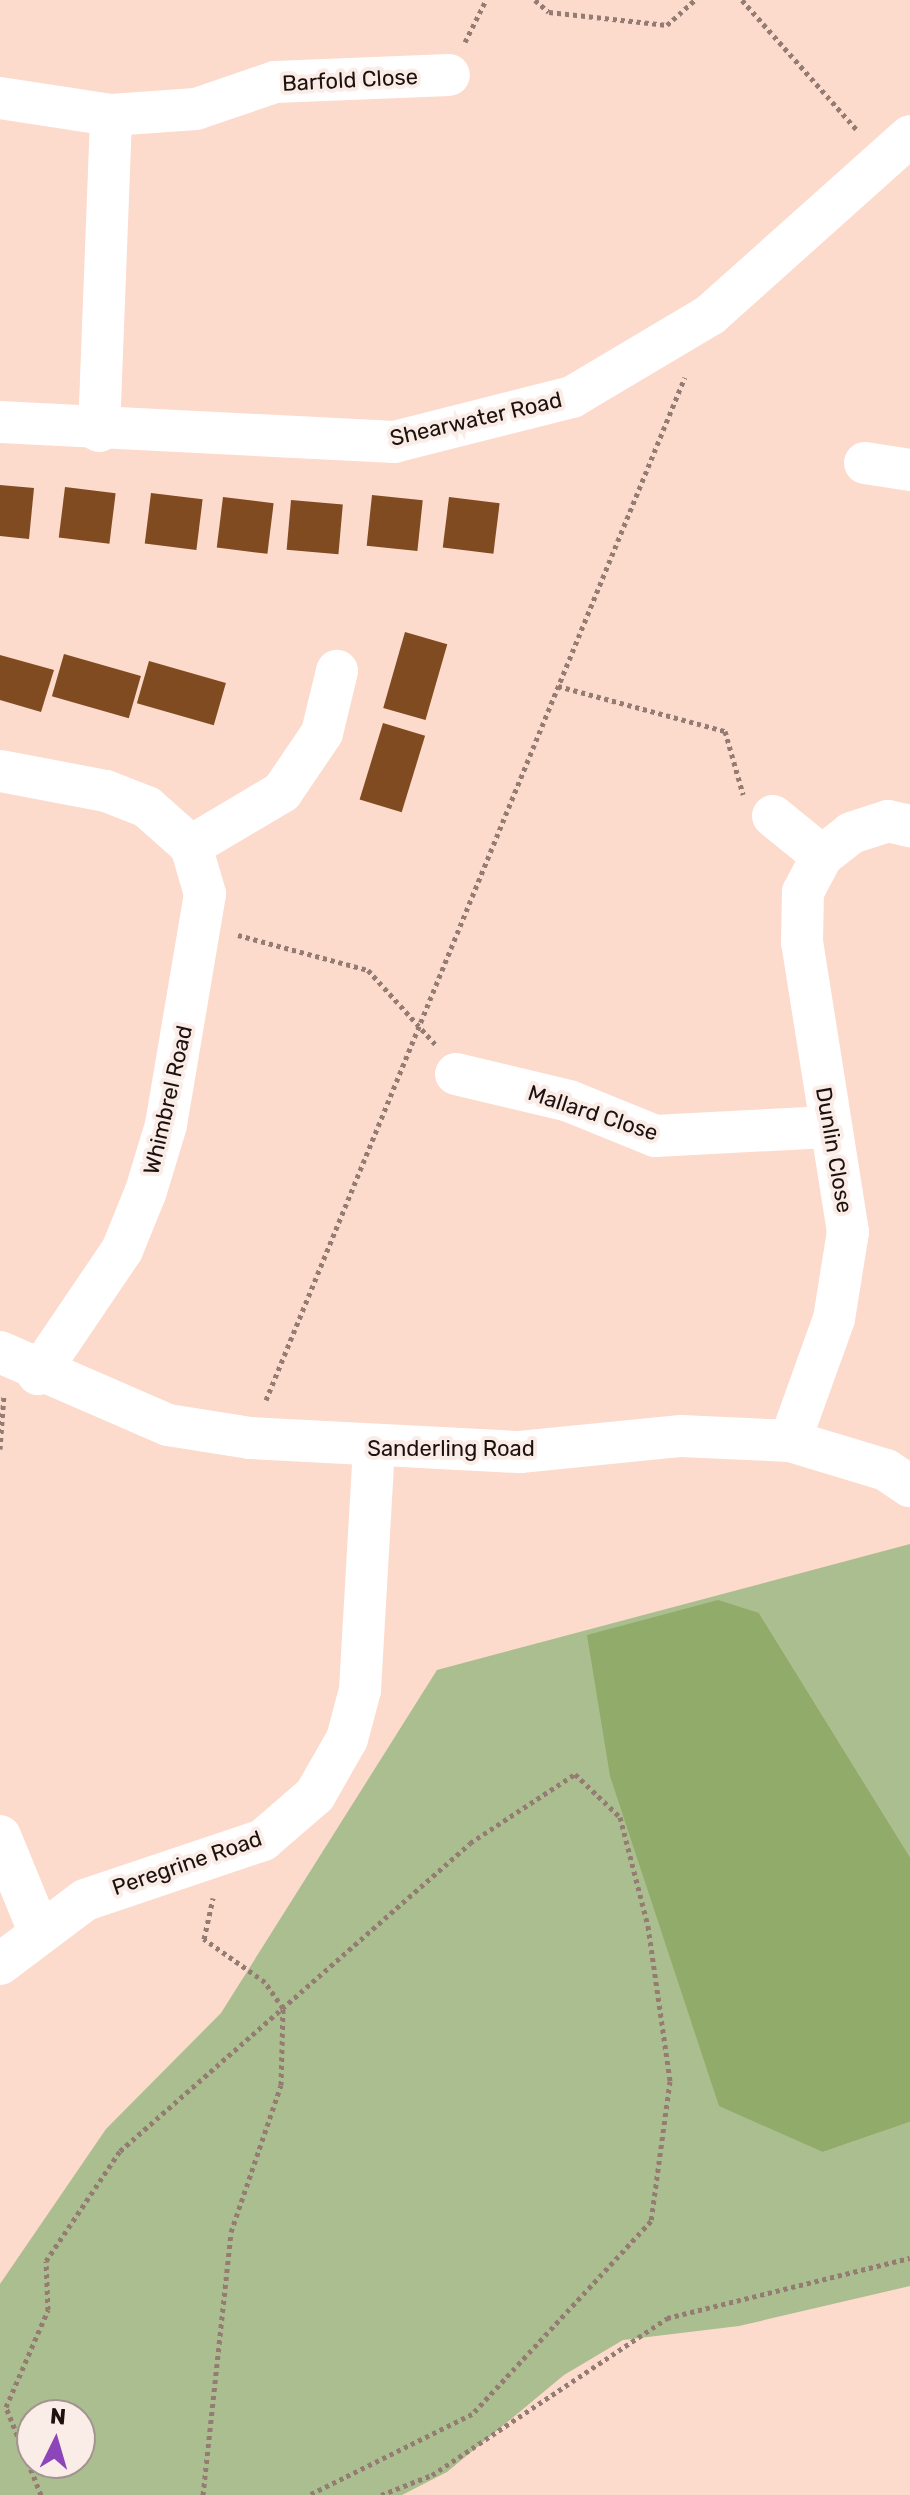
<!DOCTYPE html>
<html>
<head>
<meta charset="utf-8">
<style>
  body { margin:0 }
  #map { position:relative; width:910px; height:2495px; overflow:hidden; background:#fcdacc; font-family:Rubik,sans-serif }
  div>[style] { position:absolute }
  .green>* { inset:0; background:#abbe8f }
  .forest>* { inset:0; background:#91ab6b }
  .building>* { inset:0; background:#804b20; transform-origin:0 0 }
  .path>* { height:5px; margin-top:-2.5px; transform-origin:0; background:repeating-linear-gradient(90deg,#947c73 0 4px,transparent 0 8px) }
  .minor>* { height:42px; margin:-21px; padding:0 21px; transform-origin:21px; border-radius:21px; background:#fff }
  span { translate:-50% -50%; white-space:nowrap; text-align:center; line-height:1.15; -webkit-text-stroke:8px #faece7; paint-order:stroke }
  .street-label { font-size:22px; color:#1d110d }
  .north { position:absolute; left:16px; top:2399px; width:80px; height:80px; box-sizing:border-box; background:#faece7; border:2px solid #a29490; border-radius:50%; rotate:5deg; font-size:22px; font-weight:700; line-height:32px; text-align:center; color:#1d110d }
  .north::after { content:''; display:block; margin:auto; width:28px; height:36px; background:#8d46ba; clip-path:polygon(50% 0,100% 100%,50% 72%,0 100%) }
</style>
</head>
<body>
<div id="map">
  <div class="green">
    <i style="clip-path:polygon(evenodd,910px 1544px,910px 1857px,759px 1613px,823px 2152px,910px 2122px,910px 2286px,739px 2326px,623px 2340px,564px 2375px,447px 2472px,402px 2495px,0 2495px,0 2284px,106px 2129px,221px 2013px,437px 1670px,910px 1544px,32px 2415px,80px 2415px,80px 2463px,32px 2463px,32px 2415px)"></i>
  </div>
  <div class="forest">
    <i style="clip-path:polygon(718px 1600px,759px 1613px,910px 1857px,910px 2122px,823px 2152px,719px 2106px,610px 1776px,587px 1635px)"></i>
  </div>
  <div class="building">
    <i style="clip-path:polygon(0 485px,34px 488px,29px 539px,0 536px)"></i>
    <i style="left:65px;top:487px;width:51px;height:51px;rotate:7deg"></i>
    <i style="left:151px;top:493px;width:52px;height:51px;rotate:7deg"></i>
    <i style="left:372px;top:495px;width:51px;height:51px;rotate:6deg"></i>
    <i style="left:223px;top:497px;width:51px;height:51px;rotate:7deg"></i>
    <i style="left:449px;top:497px;width:51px;height:51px;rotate:7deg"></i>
    <i style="left:291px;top:500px;width:52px;height:50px;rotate:5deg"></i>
    <i style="left:405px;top:632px;width:44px;height:79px;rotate:16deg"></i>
    <i style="left:64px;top:654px;width:80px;height:44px;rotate:16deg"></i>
    <i style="clip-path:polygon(0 655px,54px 670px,41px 712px,0 700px)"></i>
    <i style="left:149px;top:661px;width:80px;height:44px;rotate:16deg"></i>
    <i style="left:383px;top:723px;width:44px;height:80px;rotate:17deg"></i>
  </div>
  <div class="path">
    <i style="left:535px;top:0;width:18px;rotate:41deg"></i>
    <i style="left:549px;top:12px;width:119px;rotate:6.3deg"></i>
    <i style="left:667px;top:25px;width:38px;rotate:-42deg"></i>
    <i style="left:742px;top:0;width:175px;rotate:48.5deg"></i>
    <i style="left:465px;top:42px;width:47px;rotate:-63.4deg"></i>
    <i style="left:558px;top:686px;width:173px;rotate:15.1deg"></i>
    <i style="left:725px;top:731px;width:66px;rotate:74.1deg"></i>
    <i style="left:238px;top:935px;width:135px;rotate:15.1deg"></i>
    <i style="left:368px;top:970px;width:100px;rotate:47.8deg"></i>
    <i style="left:266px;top:1400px;width:1105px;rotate:-67.73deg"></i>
    <i style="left:0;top:1449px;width:55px;rotate:-85.8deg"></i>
    <i style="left:41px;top:2495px;width:95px;rotate:-111.7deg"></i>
    <i style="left:6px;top:2407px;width:106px;rotate:-66.6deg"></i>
    <i style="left:48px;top:2310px;width:49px;rotate:-92.3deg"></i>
    <i style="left:46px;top:2261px;width:133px;rotate:-56.1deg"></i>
    <i style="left:120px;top:2151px;width:466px;rotate:-41.3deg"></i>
    <i style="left:470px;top:1843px;width:126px;rotate:-33.3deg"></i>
    <i style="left:575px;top:1774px;width:62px;rotate:43.7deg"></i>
    <i style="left:620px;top:1817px;width:113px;rotate:75.6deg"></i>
    <i style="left:648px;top:1926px;width:157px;rotate:81.9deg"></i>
    <i style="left:670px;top:2081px;width:141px;rotate:97.7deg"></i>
    <i style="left:651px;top:2221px;width:263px;rotate:132.8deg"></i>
    <i style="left:472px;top:2414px;width:182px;rotate:153.6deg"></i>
    <i style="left:203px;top:2495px;width:264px;rotate:-83.9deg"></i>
    <i style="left:231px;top:2232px;width:155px;rotate:-71.2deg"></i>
    <i style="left:281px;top:2085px;width:77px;rotate:-88.5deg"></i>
    <i style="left:283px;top:2008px;width:32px;rotate:-125deg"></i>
    <i style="left:265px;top:1982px;width:75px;rotate:-144.8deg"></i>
    <i style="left:204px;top:1939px;width:42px;rotate:-77.6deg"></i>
    <i style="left:381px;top:2495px;width:55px;rotate:-21.4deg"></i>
    <i style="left:432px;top:2475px;width:283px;rotate:-33.7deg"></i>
    <i style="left:667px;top:2318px;width:250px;rotate:-13.9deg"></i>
  </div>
  <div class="minor">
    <i style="left:0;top:98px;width:112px;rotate:8.7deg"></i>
    <i style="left:0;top:422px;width:395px;rotate:2.9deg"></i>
    <i style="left:394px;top:442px;width:184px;rotate:-14.2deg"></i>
    <i style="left:572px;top:397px;width:161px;rotate:-30.7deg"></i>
    <i style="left:710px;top:315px;width:268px;rotate:-41.8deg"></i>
    <i style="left:99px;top:431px;width:316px;rotate:-87.8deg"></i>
    <i style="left:111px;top:115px;width:85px;rotate:-4deg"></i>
    <i style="left:196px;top:109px;width:83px;rotate:-18.9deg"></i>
    <i style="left:275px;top:82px;width:174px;rotate:-2.3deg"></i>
    <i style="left:865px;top:463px;width:46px;rotate:8.8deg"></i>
    <i style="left:0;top:771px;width:108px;rotate:10.7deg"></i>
    <i style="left:106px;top:791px;width:44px;rotate:21.3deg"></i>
    <i style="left:147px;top:807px;width:59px;rotate:41.6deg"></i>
    <i style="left:191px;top:846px;width:50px;rotate:73.7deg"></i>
    <i style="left:205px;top:894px;width:234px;rotate:99.6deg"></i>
    <i style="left:166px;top:1125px;width:69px;rotate:106.9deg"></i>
    <i style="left:146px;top:1191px;width:64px;rotate:112.1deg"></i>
    <i style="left:122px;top:1250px;width:150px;rotate:124.1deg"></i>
    <i style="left:773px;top:816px;width:63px;rotate:39.2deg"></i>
    <i style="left:191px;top:846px;width:106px;rotate:-30.7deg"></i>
    <i style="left:282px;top:792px;width:71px;rotate:-55.9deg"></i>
    <i style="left:322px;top:733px;width:64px;rotate:-76.4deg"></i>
    <i style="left:456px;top:1074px;width:116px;rotate:13.4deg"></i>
    <i style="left:569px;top:1101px;width:93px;rotate:22.1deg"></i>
    <i style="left:655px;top:1136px;width:173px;rotate:-3deg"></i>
    <i style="left:0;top:1352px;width:183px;rotate:23.5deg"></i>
    <i style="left:168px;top:1425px;width:83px;rotate:9deg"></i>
    <i style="left:250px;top:1438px;width:270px;rotate:3deg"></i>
    <i style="left:520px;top:1452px;width:162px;rotate:-5.7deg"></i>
    <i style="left:681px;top:1436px;width:109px;rotate:2.6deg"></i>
    <i style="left:790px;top:1441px;width:100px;rotate:16.8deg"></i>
    <i style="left:886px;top:1470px;width:29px;rotate:34deg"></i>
    <i style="left:790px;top:1441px;width:130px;rotate:-70.2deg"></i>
    <i style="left:834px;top:1319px;width:88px;rotate:-80.9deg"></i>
    <i style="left:848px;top:1232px;width:294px;rotate:-99deg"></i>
    <i style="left:802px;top:942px;width:50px;rotate:-88.9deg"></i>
    <i style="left:803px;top:892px;width:41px;rotate:-62.2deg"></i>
    <i style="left:822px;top:856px;width:37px;rotate:-38deg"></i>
    <i style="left:851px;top:833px;width:39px;rotate:-18deg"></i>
    <i style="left:888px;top:821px;width:23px;rotate:13deg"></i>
    <i style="left:0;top:1836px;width:103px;rotate:67.7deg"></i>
    <i style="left:0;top:1964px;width:106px;rotate:-37deg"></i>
    <i style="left:85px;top:1900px;width:188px;rotate:-18.6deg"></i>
    <i style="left:263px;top:1840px;width:69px;rotate:-40.9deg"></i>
    <i style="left:315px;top:1795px;width:64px;rotate:-60.3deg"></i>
    <i style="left:347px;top:1739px;width:51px;rotate:-75.1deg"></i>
    <i style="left:360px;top:1690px;width:240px;rotate:-86.7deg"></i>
  </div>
  <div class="street-label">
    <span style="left:350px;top:80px;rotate:-3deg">Barfold Close</span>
    <span style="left:476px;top:419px;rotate:-13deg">Shearwater Road</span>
    <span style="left:168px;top:1100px;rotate:-77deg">Whimbrel Road</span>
    <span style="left:593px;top:1113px;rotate:18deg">Mallard Close</span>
    <span style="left:834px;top:1150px;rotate:80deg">Dunlin Close</span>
    <span style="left:451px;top:1449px">Sanderling Road</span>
    <span style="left:187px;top:1863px;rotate:-19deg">Peregrine Road</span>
  </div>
  <div class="north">N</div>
</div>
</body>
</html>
